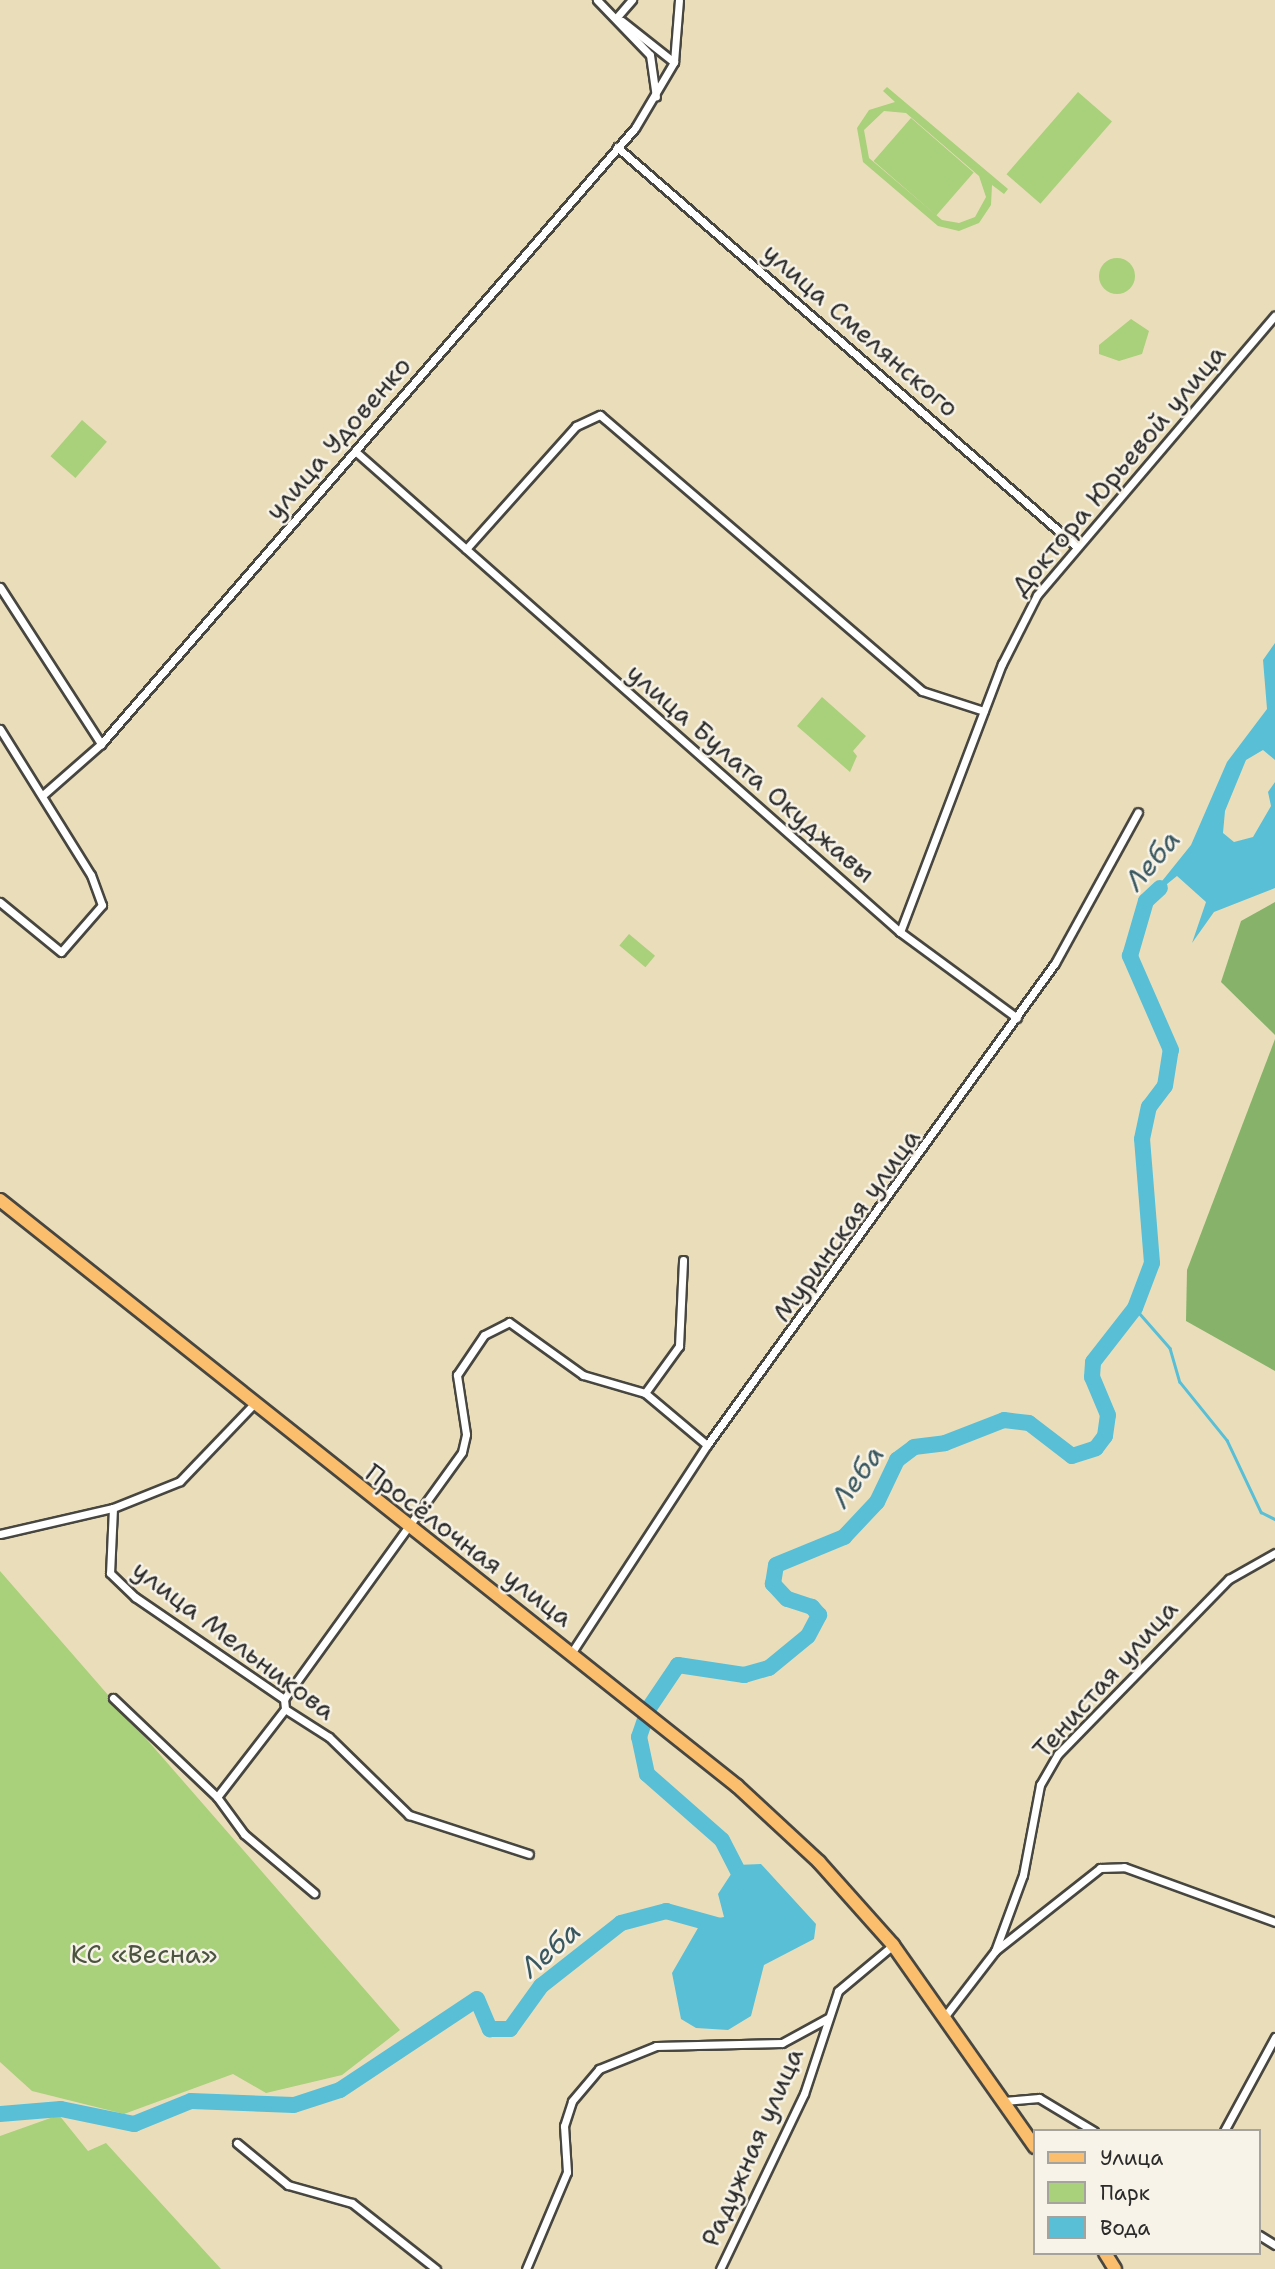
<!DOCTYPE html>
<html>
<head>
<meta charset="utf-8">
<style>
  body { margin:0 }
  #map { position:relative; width:1275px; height:2269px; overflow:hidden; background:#eadeba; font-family:"Shantell Sans",sans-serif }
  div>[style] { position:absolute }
  .green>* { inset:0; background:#a9d07a; transform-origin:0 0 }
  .round { border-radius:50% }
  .forest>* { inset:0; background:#86b26a }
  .water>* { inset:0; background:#59bfd7 }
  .stream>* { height:2.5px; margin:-1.25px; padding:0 1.25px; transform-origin:1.25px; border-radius:1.25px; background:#59bfd7 }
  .river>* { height:16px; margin:-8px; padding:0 8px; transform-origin:8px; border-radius:8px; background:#59bfd7 }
  .roads { filter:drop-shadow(2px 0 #484640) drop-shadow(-2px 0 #484640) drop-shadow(0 2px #484640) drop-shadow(0 -2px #484640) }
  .street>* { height:7px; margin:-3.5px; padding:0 3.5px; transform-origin:3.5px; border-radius:3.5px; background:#fff }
  .primary>* { height:12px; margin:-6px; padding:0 6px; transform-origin:6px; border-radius:6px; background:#fabe6d }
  span { translate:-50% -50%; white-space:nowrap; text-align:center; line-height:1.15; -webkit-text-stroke:5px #f7f3e8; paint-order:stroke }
  .street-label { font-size:26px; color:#2b2b2b }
  .park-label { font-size:26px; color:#4a543f }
  .water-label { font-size:28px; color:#39575f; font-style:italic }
  .legend { position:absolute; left:1033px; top:2129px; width:228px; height:126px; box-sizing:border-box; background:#f7f3e8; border:2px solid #a5a39c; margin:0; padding:9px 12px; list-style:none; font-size:21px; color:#2b2b2b }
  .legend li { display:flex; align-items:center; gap:14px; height:35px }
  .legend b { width:35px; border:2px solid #a5a39c }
</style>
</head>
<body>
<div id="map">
  <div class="green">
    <i style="clip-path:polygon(evenodd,887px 87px,1008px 189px,1004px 194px,992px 185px,991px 205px,979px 223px,959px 231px,938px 226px,863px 162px,857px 128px,869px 110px,895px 102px,883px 91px,887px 87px,884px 111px,906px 113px,979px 176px,986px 197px,975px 217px,959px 223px,942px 220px,869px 158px,864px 130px,884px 111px)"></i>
    <i style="left:1078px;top:92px;width:45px;height:109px;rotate:41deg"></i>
    <i style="left:911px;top:118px;width:83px;height:57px;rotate:41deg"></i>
    <i class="round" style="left:1099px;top:258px;width:36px;height:36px"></i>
    <i style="clip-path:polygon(1131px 319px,1149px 331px,1142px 354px,1119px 361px,1099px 354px,1099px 345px)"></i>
    <i style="left:82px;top:420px;width:33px;height:48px;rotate:41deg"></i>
    <i style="clip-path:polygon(822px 697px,866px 736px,853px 751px,857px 756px,850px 772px,797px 726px)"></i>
    <i style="left:629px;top:934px;width:34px;height:15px;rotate:40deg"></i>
    <i style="clip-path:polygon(0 1571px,400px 2030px,342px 2075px,266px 2093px,233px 2074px,124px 2114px,32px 2091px,0 2062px)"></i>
    <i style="clip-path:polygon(59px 2115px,88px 2151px,106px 2143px,221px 2269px,0 2269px,0 2136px)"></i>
  </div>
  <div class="forest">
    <i style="clip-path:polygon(1275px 902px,1275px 1035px,1221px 982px,1241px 921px)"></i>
    <i style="clip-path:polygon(1275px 1039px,1275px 1371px,1186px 1321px,1187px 1270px)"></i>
  </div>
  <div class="water">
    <i style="clip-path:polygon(1275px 643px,1275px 760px,1263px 750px,1246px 760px,1225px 811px,1223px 833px,1234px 842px,1253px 837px,1271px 806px,1268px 792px,1275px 782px,1275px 888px,1214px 912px,1192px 943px,1206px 902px,1177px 876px,1146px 901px,1191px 845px,1227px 762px,1267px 709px,1263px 660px)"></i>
    <i style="clip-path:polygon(761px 1864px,816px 1924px,814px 1939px,764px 1965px,751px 2016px,728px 2030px,696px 2028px,681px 2019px,672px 1973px,702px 1921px,724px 1917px,718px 1894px,737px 1865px)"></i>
  </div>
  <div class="stream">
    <i style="left:1135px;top:1308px;width:53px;rotate:48.8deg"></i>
    <i style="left:1170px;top:1348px;width:35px;rotate:74deg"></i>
    <i style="left:1180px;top:1382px;width:75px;rotate:51deg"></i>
    <i style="left:1227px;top:1440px;width:80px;rotate:64.7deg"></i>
    <i style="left:1261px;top:1512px;width:16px;rotate:27deg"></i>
  </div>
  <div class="river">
    <i style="left:744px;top:1883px;width:48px;rotate:-117.1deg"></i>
    <i style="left:722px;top:1840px;width:100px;rotate:-138.7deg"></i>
    <i style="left:647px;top:1774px;width:38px;rotate:-102deg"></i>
    <i style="left:639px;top:1737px;width:31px;rotate:-71deg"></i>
    <i style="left:649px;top:1708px;width:52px;rotate:-56deg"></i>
    <i style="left:678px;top:1665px;width:67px;rotate:8.6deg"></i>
    <i style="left:744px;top:1675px;width:26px;rotate:-16deg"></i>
    <i style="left:769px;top:1668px;width:50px;rotate:-39.4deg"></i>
    <i style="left:808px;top:1636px;width:24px;rotate:-62deg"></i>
    <i style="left:819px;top:1615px;width:11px;rotate:-131deg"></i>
    <i style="left:812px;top:1607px;width:26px;rotate:-162deg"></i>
    <i style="left:787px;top:1599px;width:21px;rotate:-133deg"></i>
    <i style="left:773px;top:1584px;width:19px;rotate:-81deg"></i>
    <i style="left:776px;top:1565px;width:74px;rotate:-22.4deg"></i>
    <i style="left:844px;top:1537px;width:48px;rotate:-46.7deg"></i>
    <i style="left:877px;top:1502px;width:47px;rotate:-64.5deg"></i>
    <i style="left:897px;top:1460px;width:21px;rotate:-37deg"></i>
    <i style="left:914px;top:1447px;width:31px;rotate:-7deg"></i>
    <i style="left:945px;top:1443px;width:63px;rotate:-21.3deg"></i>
    <i style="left:1004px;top:1420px;width:25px;rotate:7deg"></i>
    <i style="left:1029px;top:1423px;width:54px;rotate:37.5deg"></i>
    <i style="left:1072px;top:1456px;width:25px;rotate:-18deg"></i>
    <i style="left:1096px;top:1448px;width:15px;rotate:-53deg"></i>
    <i style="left:1105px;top:1436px;width:21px;rotate:-82deg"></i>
    <i style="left:1108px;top:1415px;width:41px;rotate:-112.8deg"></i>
    <i style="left:1092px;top:1377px;width:15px;rotate:-86deg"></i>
    <i style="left:1093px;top:1362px;width:68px;rotate:-52.1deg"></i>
    <i style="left:1135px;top:1308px;width:48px;rotate:-69.3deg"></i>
    <i style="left:1152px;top:1263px;width:124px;rotate:-94.6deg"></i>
    <i style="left:1142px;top:1139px;width:33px;rotate:-78deg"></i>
    <i style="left:1149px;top:1107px;width:26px;rotate:-53deg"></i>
    <i style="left:1165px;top:1086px;width:36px;rotate:-81deg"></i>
    <i style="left:1171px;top:1050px;width:103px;rotate:-113.6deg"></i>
    <i style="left:1130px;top:956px;width:57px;rotate:-73.8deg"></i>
    <i style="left:1146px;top:901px;width:19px;rotate:-43deg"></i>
    <i style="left:0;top:2114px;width:61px;rotate:-4.7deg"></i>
    <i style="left:61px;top:2109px;width:75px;rotate:11.6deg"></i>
    <i style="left:134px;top:2124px;width:61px;rotate:-22deg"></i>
    <i style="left:191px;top:2101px;width:103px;rotate:2.2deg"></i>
    <i style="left:294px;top:2105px;width:48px;rotate:-18.1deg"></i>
    <i style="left:340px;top:2090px;width:164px;rotate:-33.6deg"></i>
    <i style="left:477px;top:1999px;width:33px;rotate:67deg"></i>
    <i style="left:490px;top:2029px;width:20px"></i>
    <i style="left:510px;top:2029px;width:53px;rotate:-54.2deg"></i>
    <i style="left:541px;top:1986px;width:102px;rotate:-38.2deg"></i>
    <i style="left:621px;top:1923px;width:47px;rotate:-14.9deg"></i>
    <i style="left:666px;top:1911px;width:56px;rotate:15.5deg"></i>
  </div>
  <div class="roads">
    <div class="street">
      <i style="left:597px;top:0;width:76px;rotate:46.1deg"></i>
      <i style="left:650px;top:55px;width:42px;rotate:81.9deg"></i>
      <i style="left:617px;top:17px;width:23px;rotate:-49deg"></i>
      <i style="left:622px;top:21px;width:66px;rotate:38.3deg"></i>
      <i style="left:617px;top:147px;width:608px;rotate:41deg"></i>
      <i style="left:355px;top:451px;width:727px;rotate:41.43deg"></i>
      <i style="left:900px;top:932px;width:145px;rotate:36.3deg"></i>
      <i style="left:466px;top:549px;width:165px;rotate:-48.2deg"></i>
      <i style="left:576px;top:426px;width:26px;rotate:-25deg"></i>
      <i style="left:600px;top:415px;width:424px;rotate:40.6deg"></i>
      <i style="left:922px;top:691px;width:65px;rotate:17.9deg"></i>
      <i style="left:0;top:587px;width:187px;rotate:57.2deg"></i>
      <i style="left:0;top:729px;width:172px;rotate:58.1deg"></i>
      <i style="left:91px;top:875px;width:32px;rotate:70deg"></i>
      <i style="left:102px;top:905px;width:62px;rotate:131.1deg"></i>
      <i style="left:61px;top:952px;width:79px;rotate:-140.7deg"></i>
      <i style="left:44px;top:794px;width:76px;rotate:-41.3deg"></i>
      <i style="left:101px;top:744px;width:815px;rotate:-49.08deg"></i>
      <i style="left:635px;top:128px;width:77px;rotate:-59.4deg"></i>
      <i style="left:674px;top:62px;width:62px;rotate:-85.4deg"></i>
      <i style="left:900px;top:932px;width:287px;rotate:-69.2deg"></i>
      <i style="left:1002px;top:664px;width:77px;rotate:-63.1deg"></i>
      <i style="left:1037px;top:595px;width:367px;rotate:-49.6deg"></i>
      <i style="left:645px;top:1393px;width:81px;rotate:40deg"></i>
      <i style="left:113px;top:1508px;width:65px;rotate:92.6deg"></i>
      <i style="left:110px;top:1573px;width:35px;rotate:44deg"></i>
      <i style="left:135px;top:1597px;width:181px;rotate:34.4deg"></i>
      <i style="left:284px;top:1699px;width:10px;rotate:84deg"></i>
      <i style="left:285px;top:1709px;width:52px;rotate:32.5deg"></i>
      <i style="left:329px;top:1737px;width:112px;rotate:44.3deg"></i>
      <i style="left:409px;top:1815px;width:126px;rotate:18deg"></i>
      <i style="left:0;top:1534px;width:116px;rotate:-13deg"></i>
      <i style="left:113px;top:1508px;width:72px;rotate:-21.9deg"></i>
      <i style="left:180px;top:1481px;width:104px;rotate:-46.2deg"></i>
      <i style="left:572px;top:1652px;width:247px;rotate:-56.9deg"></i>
      <i style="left:707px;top:1445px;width:594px;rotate:-54.17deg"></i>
      <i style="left:1055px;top:963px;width:172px;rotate:-61.2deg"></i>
      <i style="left:113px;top:1698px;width:144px;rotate:43.6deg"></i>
      <i style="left:217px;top:1797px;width:46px;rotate:53.9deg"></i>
      <i style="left:244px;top:1834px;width:92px;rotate:40.1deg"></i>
      <i style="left:284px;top:1699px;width:304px;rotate:-54.2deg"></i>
      <i style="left:462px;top:1452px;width:18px;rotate:-77deg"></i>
      <i style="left:466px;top:1434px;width:60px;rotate:-98.7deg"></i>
      <i style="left:457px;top:1375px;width:48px;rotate:-56deg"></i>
      <i style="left:484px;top:1335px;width:28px;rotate:-27deg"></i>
      <i style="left:509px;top:1322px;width:91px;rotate:35.6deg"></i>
      <i style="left:583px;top:1375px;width:65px;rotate:16.2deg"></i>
      <i style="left:645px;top:1393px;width:58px;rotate:-54.1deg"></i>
      <i style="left:679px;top:1346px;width:86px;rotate:-87.3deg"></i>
      <i style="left:217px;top:1797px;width:111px;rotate:-52.3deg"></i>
      <i style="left:995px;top:1951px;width:81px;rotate:-69.8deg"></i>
      <i style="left:1023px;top:1875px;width:92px;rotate:-79.3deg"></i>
      <i style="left:1040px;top:1785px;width:36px;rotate:-60deg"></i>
      <i style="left:1058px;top:1754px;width:245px;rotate:-45.7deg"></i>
      <i style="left:1229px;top:1579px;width:53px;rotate:-29.5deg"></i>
      <i style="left:945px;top:2016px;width:82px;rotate:-52.4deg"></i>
      <i style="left:995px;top:1951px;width:134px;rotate:-38.3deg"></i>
      <i style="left:1100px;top:1868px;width:24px;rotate:-2deg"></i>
      <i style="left:1124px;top:1867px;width:161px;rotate:20deg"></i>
      <i style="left:1004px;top:2101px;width:35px;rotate:-5deg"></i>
      <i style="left:1039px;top:2098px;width:64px;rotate:31deg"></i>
      <i style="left:1224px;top:2131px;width:107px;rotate:-61.5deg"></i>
      <i style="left:237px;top:2143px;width:66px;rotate:39.5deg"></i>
      <i style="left:288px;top:2185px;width:66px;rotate:15.7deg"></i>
      <i style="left:352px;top:2203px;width:107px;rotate:38.2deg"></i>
      <i style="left:1259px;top:2235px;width:19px;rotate:32deg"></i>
      <i style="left:526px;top:2269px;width:105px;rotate:-67.1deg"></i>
      <i style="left:567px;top:2172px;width:46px;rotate:-93.7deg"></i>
      <i style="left:564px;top:2126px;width:26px;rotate:-72deg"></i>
      <i style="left:572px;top:2101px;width:42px;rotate:-49.8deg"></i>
      <i style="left:599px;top:2069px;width:61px;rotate:-22deg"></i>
      <i style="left:656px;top:2046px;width:126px;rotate:-1.4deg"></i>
      <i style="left:782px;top:2043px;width:52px;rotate:-28.5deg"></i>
      <i style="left:720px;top:2269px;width:194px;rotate:-64.4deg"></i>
      <i style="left:804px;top:2094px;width:108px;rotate:-71.7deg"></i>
      <i style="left:838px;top:1991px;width:72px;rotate:-39.9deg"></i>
    </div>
    <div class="primary">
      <i style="left:0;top:1200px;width:942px;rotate:38.49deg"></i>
      <i style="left:737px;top:1786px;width:112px;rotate:42.8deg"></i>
      <i style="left:819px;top:1862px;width:111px;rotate:48.3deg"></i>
      <i style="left:893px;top:1945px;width:247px;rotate:54.9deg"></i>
      <i style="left:1105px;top:2253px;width:19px;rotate:58deg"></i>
    </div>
  </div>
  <div class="street-label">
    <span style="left:861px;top:330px;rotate:41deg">улица Смелянского</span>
    <span style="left:338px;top:438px;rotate:-49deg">улица Удовенко</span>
    <span style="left:1118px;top:470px;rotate:-50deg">Доктора Юрьевой улица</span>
    <span style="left:751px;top:773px;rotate:41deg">улица Булата Окуджавы</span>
    <span style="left:846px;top:1225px;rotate:-54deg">Муринская улица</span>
    <span style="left:469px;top:1545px;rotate:37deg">Просёлочная улица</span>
    <span style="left:234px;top:1640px;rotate:37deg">улица Мельникова</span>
    <span style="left:1105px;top:1679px;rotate:-48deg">Тенистая улица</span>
    <span style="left:752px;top:2147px;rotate:-66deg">Радужная улица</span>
  </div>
  <div class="park-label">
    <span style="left:144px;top:1954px">КС «Весна»</span>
  </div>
  <div class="water-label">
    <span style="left:1152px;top:860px;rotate:-50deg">Леба</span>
    <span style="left:857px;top:1476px;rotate:-54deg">Леба</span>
    <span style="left:550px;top:1949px;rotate:-41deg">Леба</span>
  </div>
  <ul class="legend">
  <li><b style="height:9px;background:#fabe6d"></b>Улица</li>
  <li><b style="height:19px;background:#a9d07a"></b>Парк</li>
  <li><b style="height:19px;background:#59bfd7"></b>Вода</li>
  </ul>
</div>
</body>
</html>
